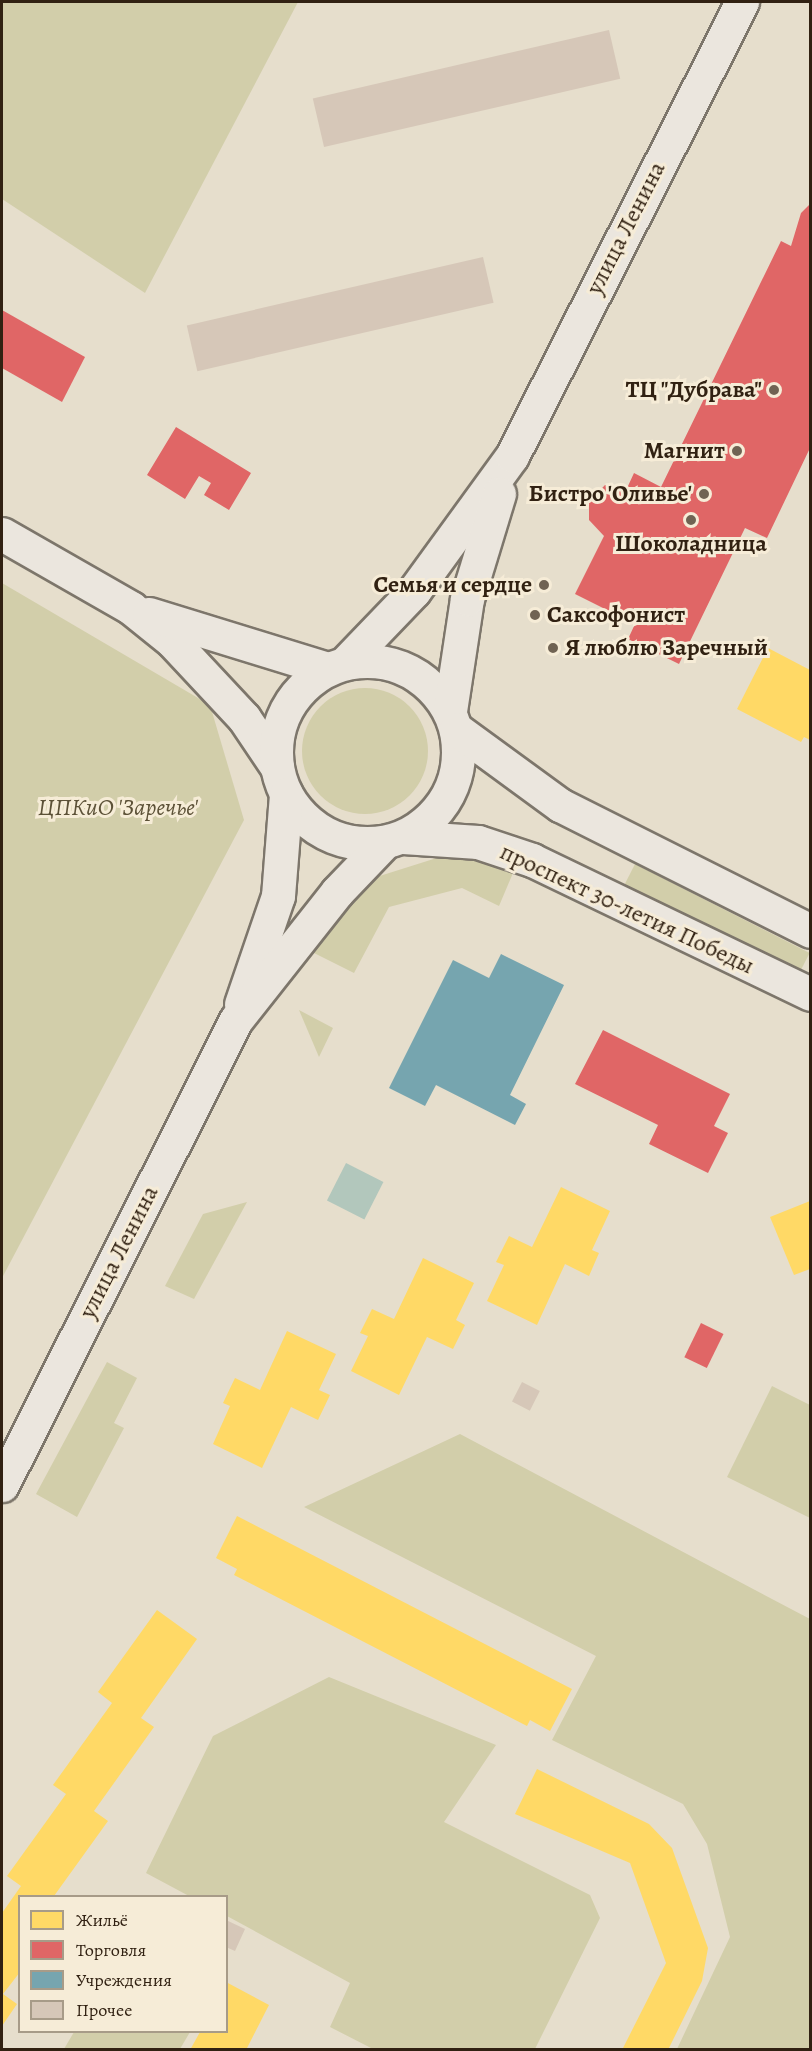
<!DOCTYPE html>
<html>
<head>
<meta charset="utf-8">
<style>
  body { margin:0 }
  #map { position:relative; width:812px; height:2051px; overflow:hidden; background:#e6decc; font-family:Alegreya,serif }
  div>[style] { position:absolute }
  .green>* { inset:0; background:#d2ceaa; transform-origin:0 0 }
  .round { border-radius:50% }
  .water>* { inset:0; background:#b2c7bc; transform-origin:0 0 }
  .homes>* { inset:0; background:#ffd966 }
  .shops>* { inset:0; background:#e06666; transform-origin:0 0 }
  .public>* { inset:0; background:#76a5af }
  .building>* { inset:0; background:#d6c7b8; transform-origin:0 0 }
  .roads { filter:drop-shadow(2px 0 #7d766b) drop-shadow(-2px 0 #7d766b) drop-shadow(0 2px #7d766b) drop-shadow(0 -2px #7d766b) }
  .secondary>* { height:33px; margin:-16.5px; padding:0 16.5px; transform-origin:16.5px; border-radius:16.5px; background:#ebe6de }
  .secondary>.ring { margin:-16.5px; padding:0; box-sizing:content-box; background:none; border:33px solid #ebe6de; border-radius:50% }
  .dots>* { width:16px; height:16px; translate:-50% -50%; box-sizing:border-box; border:3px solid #f6ecd7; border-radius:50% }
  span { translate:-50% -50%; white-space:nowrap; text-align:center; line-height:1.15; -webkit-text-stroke:6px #f6ecd7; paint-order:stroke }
  .street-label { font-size:24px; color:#312112 }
  .poi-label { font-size:24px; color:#312112; font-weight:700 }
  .right { translate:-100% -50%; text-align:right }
  .left { translate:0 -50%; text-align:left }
  .park-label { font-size:24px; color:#5c5137; font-style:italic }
  .frame { position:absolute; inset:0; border:3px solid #312112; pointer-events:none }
  .legend { position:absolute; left:18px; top:1895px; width:210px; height:138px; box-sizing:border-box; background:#f6ecd7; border:2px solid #a79b88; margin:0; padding:8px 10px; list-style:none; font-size:18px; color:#312112 }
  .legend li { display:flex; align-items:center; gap:12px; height:30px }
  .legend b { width:30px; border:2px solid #a79b88 }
</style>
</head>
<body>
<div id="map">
  <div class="green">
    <i style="clip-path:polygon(2px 2px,298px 2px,145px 293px,2px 199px)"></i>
    <i style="clip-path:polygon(2px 583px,210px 705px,244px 820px,2px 1278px)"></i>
    <i class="round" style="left:302px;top:688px;width:126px;height:126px"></i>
    <i style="clip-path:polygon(443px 856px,480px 860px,513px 873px,499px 906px,462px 888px,389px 907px,354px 973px,304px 948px,367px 880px)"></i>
    <i style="left:635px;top:864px;width:196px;height:24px;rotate:27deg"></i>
    <i style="clip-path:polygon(299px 1010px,333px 1028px,319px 1057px)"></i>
    <i style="clip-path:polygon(247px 1202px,194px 1299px,165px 1286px,203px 1214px)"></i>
    <i style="clip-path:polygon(107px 1362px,137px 1378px,114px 1423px,124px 1428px,77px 1517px,36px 1494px)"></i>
    <i style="clip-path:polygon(772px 1386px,810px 1405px,810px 1518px,727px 1477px)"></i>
    <i style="clip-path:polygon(460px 1434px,810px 1619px,810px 2049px,677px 2049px,730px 1937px,707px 1844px,683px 1804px,552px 1740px,596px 1656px,304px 1507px)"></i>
    <i style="clip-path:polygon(329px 1677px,496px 1745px,444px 1822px,590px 1895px,600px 1918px,535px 2049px,373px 2049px,330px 2027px,350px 1983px,227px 1916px,226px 1896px,189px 1896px,146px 1873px,213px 1736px)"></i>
    <i style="clip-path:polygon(74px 2032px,190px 2032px,180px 2049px,64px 2049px)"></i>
  </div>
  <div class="water">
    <i style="left:346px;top:1163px;width:42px;height:42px;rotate:27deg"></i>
  </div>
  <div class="homes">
    <i style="clip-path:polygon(768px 648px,810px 670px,810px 740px,804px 737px,801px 742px,737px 709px)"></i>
    <i style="clip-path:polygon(561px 1187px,610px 1211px,592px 1250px,599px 1253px,589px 1276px,565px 1264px,537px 1325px,487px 1301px,504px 1265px,496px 1262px,509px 1236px,532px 1247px)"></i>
    <i style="clip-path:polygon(810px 1201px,810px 1269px,794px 1275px,770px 1217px)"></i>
    <i style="clip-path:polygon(423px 1258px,474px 1283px,456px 1320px,465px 1325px,453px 1349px,427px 1337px,399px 1395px,351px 1371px,368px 1336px,360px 1333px,372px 1309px,394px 1319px)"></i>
    <i style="clip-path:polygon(287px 1331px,336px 1354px,319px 1390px,330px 1395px,318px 1420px,291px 1407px,262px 1468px,213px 1444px,230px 1406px,223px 1403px,235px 1378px,260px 1390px)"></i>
    <i style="clip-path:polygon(237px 1516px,572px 1689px,550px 1731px,530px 1720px,527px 1726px,234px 1575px,237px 1569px,216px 1558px)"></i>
    <i style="clip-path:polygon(157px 1610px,197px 1639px,141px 1718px,154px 1727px,94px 1811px,108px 1821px,54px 1896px,20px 1896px,20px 1972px,3px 1994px,17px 2004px,2px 2026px,2px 1913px,21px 1886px,7px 1876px,66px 1794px,53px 1785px,112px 1703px,98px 1692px)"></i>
    <i style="clip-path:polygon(537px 1769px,649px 1824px,672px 1848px,708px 1948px,702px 1981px,668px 2050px,622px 2050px,666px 1963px,630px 1863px,515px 1814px)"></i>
    <i style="clip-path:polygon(226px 1982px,269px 2005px,246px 2050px,190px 2050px,200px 2032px,226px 2032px)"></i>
  </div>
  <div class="shops">
    <i style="clip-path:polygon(810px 204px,810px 448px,767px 538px,745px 528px,679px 664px,628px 639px,635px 624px,575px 594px,604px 536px,589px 520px,589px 502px,605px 485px,628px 486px,634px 473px,661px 487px,781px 241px,791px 246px,801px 213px)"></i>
    <i style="clip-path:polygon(2px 310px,85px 357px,62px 402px,2px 368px)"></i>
    <i style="clip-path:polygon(176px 427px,251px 473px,229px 510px,204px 495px,211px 483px,199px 476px,185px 499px,147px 475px)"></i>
    <i style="clip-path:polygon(603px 1030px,730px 1094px,714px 1126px,728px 1133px,708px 1173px,649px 1144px,658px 1125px,575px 1084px)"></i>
    <i style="left:701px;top:1323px;width:25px;height:38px;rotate:26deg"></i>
  </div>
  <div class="public">
    <i style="clip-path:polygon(501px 954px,564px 985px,510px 1095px,526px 1104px,515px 1125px,436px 1085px,425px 1106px,389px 1088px,453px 960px,489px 978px)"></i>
  </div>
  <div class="building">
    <i style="left:609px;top:30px;width:50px;height:304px;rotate:77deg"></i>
    <i style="left:483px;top:257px;width:47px;height:304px;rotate:77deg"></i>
    <i style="left:522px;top:1382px;width:20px;height:22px;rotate:27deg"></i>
    <i style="clip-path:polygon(226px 1920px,245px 1929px,235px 1951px,226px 1947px)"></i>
  </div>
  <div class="roads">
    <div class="secondary">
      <i style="left:2px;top:534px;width:149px;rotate:29.8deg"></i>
      <i style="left:131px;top:608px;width:53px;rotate:38.8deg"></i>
      <i style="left:172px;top:641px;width:105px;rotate:46.9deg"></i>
      <i style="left:244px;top:718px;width:59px;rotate:56deg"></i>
      <i style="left:149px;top:614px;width:187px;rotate:17.1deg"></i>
      <i class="ring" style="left:276px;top:661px;width:149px;height:149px"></i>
      <i style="left:345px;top:663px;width:100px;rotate:-46.2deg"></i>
      <i style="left:414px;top:591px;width:167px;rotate:-54deg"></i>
      <i style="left:512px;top:456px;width:509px;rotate:-63.13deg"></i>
      <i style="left:450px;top:711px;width:113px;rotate:-81.4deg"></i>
      <i style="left:467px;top:599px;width:110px;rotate:-73.1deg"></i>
      <i style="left:456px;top:729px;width:129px;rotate:36.2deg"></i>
      <i style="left:560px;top:805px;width:280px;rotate:26.7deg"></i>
      <i style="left:403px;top:837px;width:75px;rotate:3.8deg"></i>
      <i style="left:478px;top:842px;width:57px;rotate:18.4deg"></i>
      <i style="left:532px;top:860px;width:309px;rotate:25.7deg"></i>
      <i style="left:241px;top:1004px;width:114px;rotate:-71.1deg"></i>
      <i style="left:278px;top:896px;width:102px;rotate:-85.5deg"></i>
      <i style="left:2px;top:1485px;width:521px;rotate:-63.29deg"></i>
      <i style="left:236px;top:1020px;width:163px;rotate:-51.7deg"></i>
      <i style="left:337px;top:892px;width:68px;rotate:-46.2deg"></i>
    </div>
  </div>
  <div class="dots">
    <i style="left:774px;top:390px;background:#706353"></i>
    <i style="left:737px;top:451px;background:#706353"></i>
    <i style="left:704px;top:494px;background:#706353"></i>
    <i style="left:691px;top:520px;background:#706353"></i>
    <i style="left:544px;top:585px;background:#706353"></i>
    <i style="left:535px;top:615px;background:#706353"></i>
    <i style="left:553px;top:648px;background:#706353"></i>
  </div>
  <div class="street-label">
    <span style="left:626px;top:228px;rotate:-63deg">улица Ленина</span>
    <span style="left:627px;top:909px;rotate:25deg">проспект 30-летия Победы</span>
    <span style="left:119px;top:1252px;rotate:-63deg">улица Ленина</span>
  </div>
  <div class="poi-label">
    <span class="right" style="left:762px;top:390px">ТЦ "Дубрава"</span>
    <span class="right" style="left:725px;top:451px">Магнит</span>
    <span class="right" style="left:692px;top:494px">Бистро 'Оливье'</span>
    <span style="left:691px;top:544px">Шоколадница</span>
    <span class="right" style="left:532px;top:585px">Семья и сердце</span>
    <span class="left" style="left:547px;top:615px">Саксофонист</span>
    <span class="left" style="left:565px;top:648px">Я люблю Заречный</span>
  </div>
  <div class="park-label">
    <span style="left:118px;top:808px">ЦПКиО 'Заречье'</span>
  </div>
  <div class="frame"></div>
  <ul class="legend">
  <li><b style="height:16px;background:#ffd966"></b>Жильё</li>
  <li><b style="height:16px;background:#e06666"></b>Торговля</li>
  <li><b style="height:16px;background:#76a5af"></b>Учреждения</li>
  <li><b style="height:16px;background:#d6c7b8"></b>Прочее</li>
  </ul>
</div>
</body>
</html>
